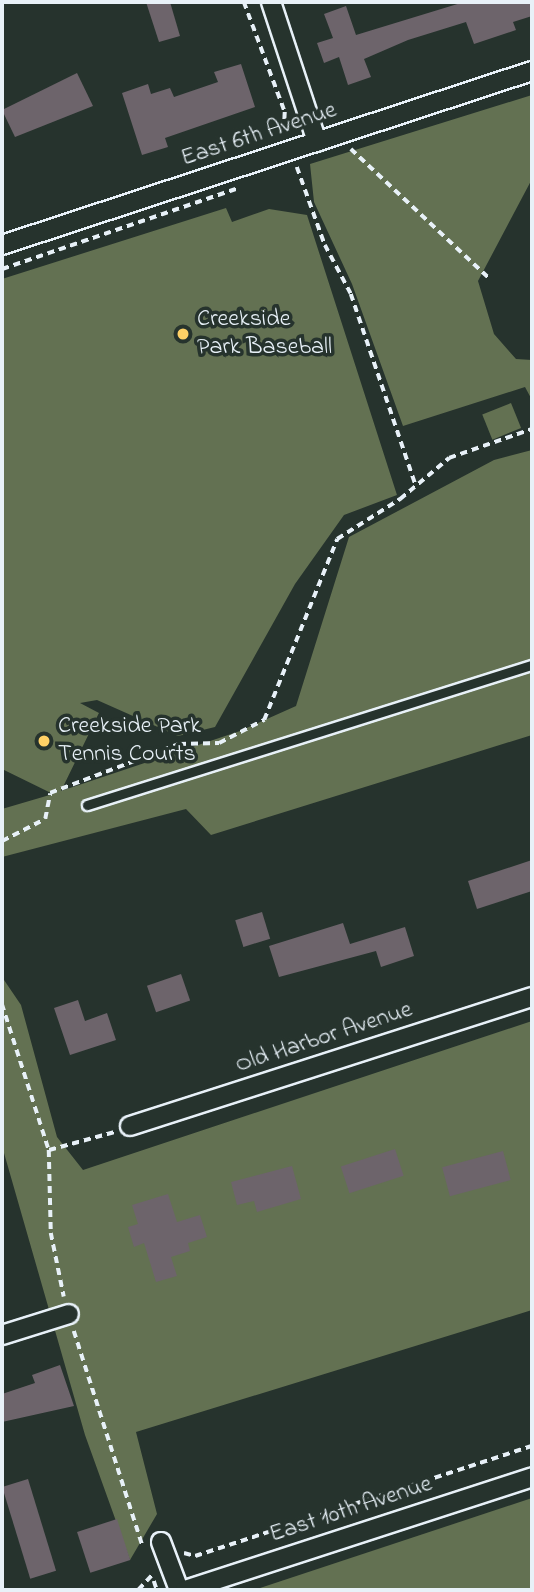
<!DOCTYPE html>
<html>
<head>
<meta charset="utf-8">
<style>
  body { margin:0 }
  #map { position:relative; width:534px; height:1592px; overflow:hidden; background:#26332d; font-family:"Indie Flower",sans-serif }
  div>[style] { position:absolute }
  .green>* { inset:0; background:#637152; transform-origin:0 0 }
  .building>* { inset:0; background:#6d646b; transform-origin:0 0 }
  .path>* { height:3.5px; margin-top:-1.75px; transform-origin:0; background:repeating-linear-gradient(90deg,#e8f1f8 0 7px,transparent 0 12px) }
  .roads { filter:drop-shadow(2px 0 #e8f1f8) drop-shadow(-2px 0 #e8f1f8) drop-shadow(0 2px #e8f1f8) drop-shadow(0 -2px #e8f1f8) }
  .service>* { height:9px; margin:-4.5px; padding:0 4.5px; transform-origin:4.5px; border-radius:4.5px; background:#26332d }
  .minor>* { height:18px; margin:-9px; padding:0 9px; transform-origin:9px; border-radius:9px; background:#26332d }
  .dots>* { width:19px; height:19px; translate:-50% -50%; box-sizing:border-box; border:4px solid #26332d; border-radius:50% }
  span { translate:-50% -50%; white-space:nowrap; text-align:center; line-height:1.15; -webkit-text-stroke:7px #26332d; paint-order:stroke }
  .street-label { font-size:24px; color:#e8f1f8 }
  .poi-label { font-size:24px; color:#e8f1f8 }
  .left { translate:0 -50%; text-align:left }
  .frame { position:absolute; inset:0; border:4px solid #e8f1f8; pointer-events:none }
</style>
</head>
<body>
<div id="map">
  <div class="green">
    <i style="clip-path:polygon(532px 95px,532px 179px,478px 281px,494px 334px,516px 359px,532px 360px,532px 400px,525px 387px,403px 426px,352px 284px,314px 202px,310px 164px)"></i>
    <i style="clip-path:polygon(226px 208px,232px 222px,269px 209px,307px 215px,397px 495px,344px 515px,295px 584px,215px 727px,178px 736px,97px 700px,80px 703px,99px 713px,61px 791px,240px 731px,296px 706px,349px 537px,494px 460px,532px 450px,532px 735px,211px 835px,186px 809px,2px 857px,2px 809px,53px 794px,2px 769px,2px 279px)"></i>
    <i style="left:511px;top:403px;width:27px;height:31px;rotate:68deg"></i>
    <i style="clip-path:polygon(2px 977px,21px 1005px,57px 1137px,83px 1170px,532px 1021px,532px 1310px,136px 1432px,157px 1514px,130px 1560px,85px 1435px,2px 1146px)"></i>
    <i style="clip-path:polygon(532px 1498px,532px 1590px,254px 1590px)"></i>
  </div>
  <div class="building">
    <i style="clip-path:polygon(146px 2px,170px 2px,180px 36px,159px 42px)"></i>
    <i style="clip-path:polygon(464px 2px,532px 2px,532px 16px,513px 22px,516px 30px,474px 44px,466px 22px,408px 40px,364px 59px,371px 77px,348px 85px,339px 57px,324px 63px,317px 43px,333px 38px,324px 14px,346px 6px,356px 35px)"></i>
    <i style="clip-path:polygon(241px 64px,255px 107px,165px 138px,168px 147px,142px 155px,122px 93px,148px 84px,151px 94px,170px 88px,174px 97px,218px 82px,214px 72px)"></i>
    <i style="clip-path:polygon(77px 73px,93px 106px,15px 137px,2px 110px)"></i>
    <i style="clip-path:polygon(532px 860px,532px 891px,477px 909px,468px 881px)"></i>
    <i style="left:262px;top:912px;width:28px;height:28px;rotate:73deg"></i>
    <i style="clip-path:polygon(343px 923px,350px 944px,405px 927px,414px 956px,381px 967px,376px 951px,279px 977px,269px 946px)"></i>
    <i style="left:181px;top:974px;width:28px;height:36px;rotate:71deg"></i>
    <i style="clip-path:polygon(78px 1000px,85px 1021px,107px 1013px,116px 1040px,70px 1055px,54px 1008px)"></i>
    <i style="left:395px;top:1149px;width:28px;height:57px;rotate:72deg"></i>
    <i style="left:503px;top:1151px;width:30px;height:63px;rotate:75deg"></i>
    <i style="clip-path:polygon(292px 1166px,301px 1199px,257px 1212px,254px 1201px,237px 1205px,231px 1182px)"></i>
    <i style="clip-path:polygon(168px 1194px,177px 1222px,200px 1215px,207px 1237px,188px 1243px,190px 1251px,171px 1257px,177px 1276px,156px 1282px,144px 1243px,134px 1247px,128px 1227px,138px 1224px,132px 1205px)"></i>
    <i style="clip-path:polygon(60px 1365px,74px 1406px,2px 1422px,2px 1394px,35px 1383px,32px 1375px)"></i>
    <i style="left:28px;top:1479px;width:96px;height:27px;rotate:73deg"></i>
    <i style="left:117px;top:1519px;width:43px;height:42px;rotate:72deg"></i>
  </div>
  <div class="path">
    <i style="left:244px;top:2px;width:117px;rotate:69.6deg"></i>
    <i style="left:285px;top:112px;width:22px;rotate:93deg"></i>
    <i style="left:351px;top:149px;width:189px;rotate:43.1deg"></i>
    <i style="left:297px;top:167px;width:83px;rotate:70.3deg"></i>
    <i style="left:325px;top:245px;width:55px;rotate:62deg"></i>
    <i style="left:351px;top:294px;width:203px;rotate:71.3deg"></i>
    <i style="left:2px;top:269px;width:250px;rotate:-18.9deg"></i>
    <i style="left:2px;top:841px;width:48px;rotate:-27.1deg"></i>
    <i style="left:45px;top:819px;width:26px;rotate:-79deg"></i>
    <i style="left:50px;top:793px;width:138px;rotate:-20.8deg"></i>
    <i style="left:179px;top:744px;width:40px;rotate:-1.4deg"></i>
    <i style="left:219px;top:743px;width:51px;rotate:-27.1deg"></i>
    <i style="left:264px;top:720px;width:195px;rotate:-68deg"></i>
    <i style="left:337px;top:539px;width:75px;rotate:-32.4deg"></i>
    <i style="left:400px;top:499px;width:64px;rotate:-39.9deg"></i>
    <i style="left:449px;top:458px;width:88px;rotate:-19.3deg"></i>
    <i style="left:2px;top:1004px;width:153px;rotate:72.2deg"></i>
    <i style="left:49px;top:1150px;width:83px;rotate:88.6deg"></i>
    <i style="left:51px;top:1233px;width:65px;rotate:78.5deg"></i>
    <i style="left:49px;top:1150px;width:68px;rotate:-15.3deg"></i>
    <i style="left:74px;top:1331px;width:224px;rotate:72.3deg"></i>
    <i style="left:184px;top:1553px;width:11px;rotate:15deg"></i>
    <i style="left:195px;top:1556px;width:354px;rotate:-18.1deg"></i>
    <i style="left:154px;top:1581px;width:9px;rotate:72deg"></i>
    <i style="left:138px;top:1590px;width:21px;rotate:-47deg"></i>
  </div>
  <div class="roads">
    <div class="service">
      <i style="left:87px;top:805px;width:467px;rotate:-17.5deg"></i>
    </div>
    <div class="minor">
      <i style="left:271px;top:2px;width:147px;rotate:71.8deg"></i>
      <i style="left:2px;top:245px;width:558px;rotate:-18.18deg"></i>
      <i style="left:130px;top:1126px;width:422px;rotate:-17.8deg"></i>
      <i style="left:2px;top:1335px;width:70px;rotate:-17.4deg"></i>
      <i style="left:161px;top:1542px;width:51px;rotate:69.4deg"></i>
      <i style="left:185px;top:1590px;width:365px;rotate:-18deg"></i>
    </div>
  </div>
  <div class="dots">
    <i style="left:183px;top:334px;background:#ffd166"></i>
    <i style="left:44px;top:741px;background:#ffd166"></i>
  </div>
  <div class="street-label">
    <span style="left:259px;top:135px;rotate:-18deg">East 6th Avenue</span>
    <span style="left:324px;top:1038px;rotate:-18deg">Old Harbor Avenue</span>
    <span style="left:351px;top:1510px;rotate:-18deg">East 10th Avenue</span>
  </div>
  <div class="poi-label">
    <span class="left" style="left:197px;top:334px">Creekside<br>Park Baseball</span>
    <span class="left" style="left:58px;top:741px">Creekside Park<br>Tennis Courts</span>
  </div>
  <div class="frame"></div>
</div>
</body>
</html>
